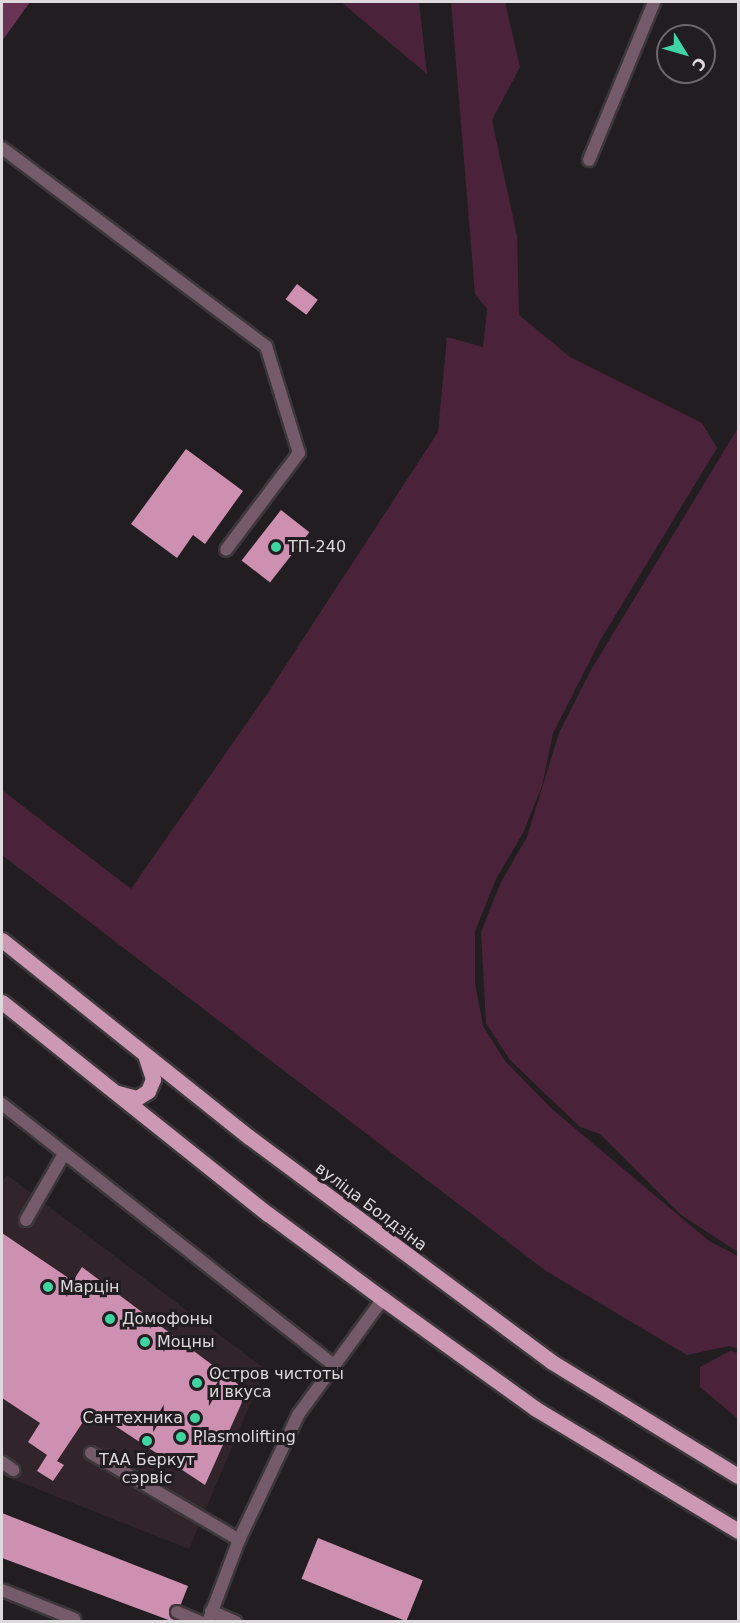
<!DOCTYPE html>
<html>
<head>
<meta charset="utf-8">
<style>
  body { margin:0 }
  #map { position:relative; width:740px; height:1623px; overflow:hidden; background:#221d20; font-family:"DejaVu Sans",sans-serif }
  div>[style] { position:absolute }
  .built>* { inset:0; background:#31252b }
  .green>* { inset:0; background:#4a233a }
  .water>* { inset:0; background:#6a3554 }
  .building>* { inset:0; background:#ce90b1; transform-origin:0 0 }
  .roads { filter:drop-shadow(2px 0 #3c373a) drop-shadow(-2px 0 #3c373a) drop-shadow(0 2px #3c373a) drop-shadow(0 -2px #3c373a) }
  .lane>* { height:12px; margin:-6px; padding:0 6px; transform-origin:6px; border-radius:6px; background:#755b69 }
  .primary>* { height:15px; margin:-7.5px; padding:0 7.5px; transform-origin:7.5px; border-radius:7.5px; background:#cd98b4 }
  .dots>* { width:16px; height:16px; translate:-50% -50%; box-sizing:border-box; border:3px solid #221d20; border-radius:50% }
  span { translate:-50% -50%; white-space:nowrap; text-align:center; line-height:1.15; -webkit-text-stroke:6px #221d20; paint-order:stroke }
  .poi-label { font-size:16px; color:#ded9dc }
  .left { translate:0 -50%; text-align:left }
  .right { translate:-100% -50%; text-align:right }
  .street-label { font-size:16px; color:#ded9dc }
  .frame { position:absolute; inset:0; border:3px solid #ded9dc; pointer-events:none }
  .north { position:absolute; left:656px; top:24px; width:60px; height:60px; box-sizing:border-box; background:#221d20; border:2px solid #6d686b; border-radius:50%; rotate:127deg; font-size:16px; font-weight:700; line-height:24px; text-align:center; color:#ded9dc }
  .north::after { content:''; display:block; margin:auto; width:21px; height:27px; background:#40d4a2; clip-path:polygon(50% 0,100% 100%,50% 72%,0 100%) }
</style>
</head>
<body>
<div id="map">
  <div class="built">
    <i style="clip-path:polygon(7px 1175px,265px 1369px,189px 1549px,2px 1475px,2px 1182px)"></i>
  </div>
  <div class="green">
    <i style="clip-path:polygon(341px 2px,419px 2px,427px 74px)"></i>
    <i style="clip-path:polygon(451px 2px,505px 2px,520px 67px,492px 120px,517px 236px,519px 315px,570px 357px,702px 423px,717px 448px,601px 639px,553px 733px,542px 786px,523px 833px,496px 879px,475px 931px,475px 983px,483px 1026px,505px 1061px,552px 1109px,709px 1241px,738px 1256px,738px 1349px,729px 1346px,687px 1355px,546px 1271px,2px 855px,2px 790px,131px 889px,269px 691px,438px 432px,447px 337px,483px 347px,487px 309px,475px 294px)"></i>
    <i style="clip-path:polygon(738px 428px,738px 1252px,681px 1215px,600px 1134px,580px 1127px,510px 1060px,486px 1023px,481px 932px,500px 884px,527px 837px,559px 733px,591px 670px)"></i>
    <i style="clip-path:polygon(730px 1351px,738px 1353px,738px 1419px,700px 1387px,700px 1367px)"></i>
  </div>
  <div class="water">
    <i style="clip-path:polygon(2px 2px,30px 2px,2px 41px)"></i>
  </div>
  <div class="building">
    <i style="left:297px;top:284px;width:26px;height:19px;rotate:37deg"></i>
    <i style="clip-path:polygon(186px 449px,243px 491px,205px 544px,193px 535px,177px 558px,131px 524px)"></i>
    <i style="left:281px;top:510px;width:36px;height:64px;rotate:38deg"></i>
    <i style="clip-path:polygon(2px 1233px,73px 1281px,82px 1267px,247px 1391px,205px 1485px,91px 1410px,57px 1461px,64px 1465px,53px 1481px,37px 1471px,47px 1455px,28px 1442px,40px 1423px,2px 1398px)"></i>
    <i style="clip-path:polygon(2px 1513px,188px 1586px,174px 1622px,2px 1558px)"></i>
    <i style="left:318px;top:1538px;width:113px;height:44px;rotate:22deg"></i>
  </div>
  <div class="roads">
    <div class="lane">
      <i style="left:2px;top:148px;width:330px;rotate:36.9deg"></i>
      <i style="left:266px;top:346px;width:112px;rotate:72.9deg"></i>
      <i style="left:299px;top:453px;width:121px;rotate:127deg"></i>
      <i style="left:589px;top:160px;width:171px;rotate:-67.6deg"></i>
      <i style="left:2px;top:1104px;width:420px;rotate:38.2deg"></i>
      <i style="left:26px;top:1220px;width:76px;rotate:-60.1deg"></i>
      <i style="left:91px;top:1453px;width:172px;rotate:30.4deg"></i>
      <i style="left:2px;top:1462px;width:14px;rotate:36deg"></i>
      <i style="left:2px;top:1590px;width:78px;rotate:21.9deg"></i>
      <i style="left:211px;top:1611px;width:27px;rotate:24deg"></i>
      <i style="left:177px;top:1612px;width:26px;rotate:23deg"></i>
      <i style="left:208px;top:1622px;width:88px;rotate:-69.3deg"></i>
      <i style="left:239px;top:1540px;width:138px;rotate:-64.7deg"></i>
      <i style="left:298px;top:1415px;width:144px;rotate:-53.8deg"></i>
    </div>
    <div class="primary">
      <i style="left:2px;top:940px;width:316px;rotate:38.6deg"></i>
      <i style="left:249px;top:1137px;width:377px;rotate:36.6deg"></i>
      <i style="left:552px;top:1362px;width:218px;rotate:31.5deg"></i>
      <i style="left:2px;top:1002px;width:340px;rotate:38.6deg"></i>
      <i style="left:268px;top:1214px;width:143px;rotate:36.5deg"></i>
      <i style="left:383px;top:1299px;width:188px;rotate:35.7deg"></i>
      <i style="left:536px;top:1409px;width:236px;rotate:31.1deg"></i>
      <i style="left:118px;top:1093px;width:20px;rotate:15deg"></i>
      <i style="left:137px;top:1098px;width:13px;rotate:-32deg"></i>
      <i style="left:148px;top:1091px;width:13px;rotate:-67deg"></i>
      <i style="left:153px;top:1079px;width:23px;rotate:-108deg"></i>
    </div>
  </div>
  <div class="dots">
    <i style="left:276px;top:547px;background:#40d4a2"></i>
    <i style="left:48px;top:1287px;background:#40d4a2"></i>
    <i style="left:110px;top:1319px;background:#40d4a2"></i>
    <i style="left:145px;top:1342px;background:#40d4a2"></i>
    <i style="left:197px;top:1383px;background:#40d4a2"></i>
    <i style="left:195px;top:1418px;background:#40d4a2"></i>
    <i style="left:181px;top:1437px;background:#40d4a2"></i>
    <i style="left:147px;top:1441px;background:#40d4a2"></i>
  </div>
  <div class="poi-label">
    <span class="left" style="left:288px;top:547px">ТП-240</span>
    <span class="left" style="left:60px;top:1287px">Марцін</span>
    <span class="left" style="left:122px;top:1319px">Домофоны</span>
    <span class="left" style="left:157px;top:1342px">Моцны</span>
    <span class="left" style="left:209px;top:1383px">Остров чистоты<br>и вкуса</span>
    <span class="right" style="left:183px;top:1418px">Сантехника</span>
    <span class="left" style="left:193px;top:1437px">Plasmolifting</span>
    <span style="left:147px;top:1469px">ТАА Беркут<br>сэрвіс</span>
  </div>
  <div class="street-label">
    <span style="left:371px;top:1207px;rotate:37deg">вуліца Болдзіна</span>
  </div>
  <div class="frame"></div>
  <div class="north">С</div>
</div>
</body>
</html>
